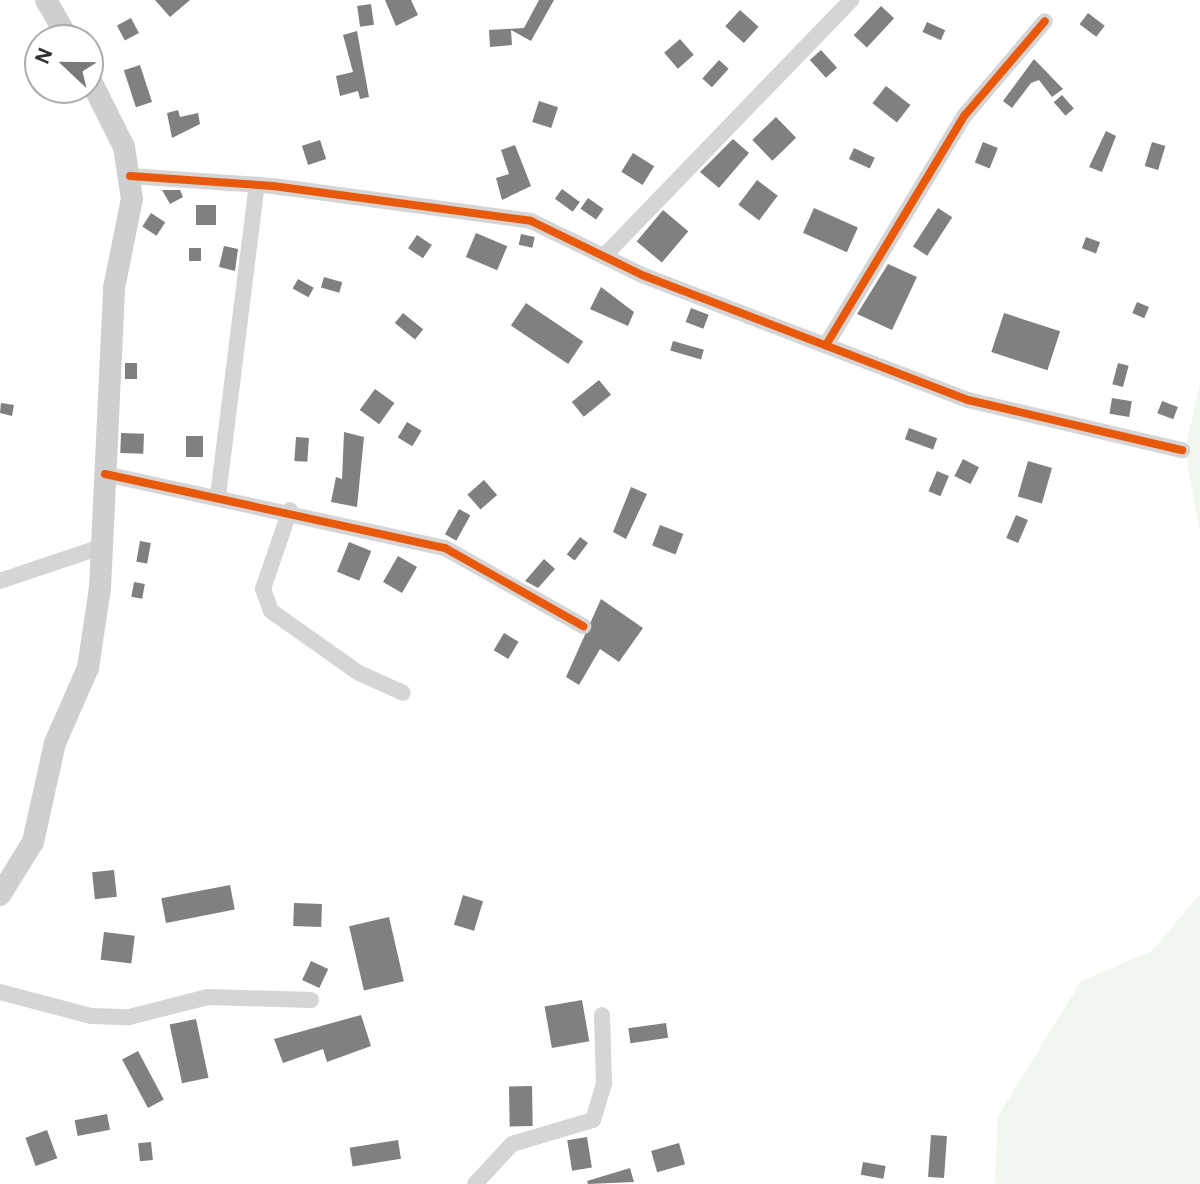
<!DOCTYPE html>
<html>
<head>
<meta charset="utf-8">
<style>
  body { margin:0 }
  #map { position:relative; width:1200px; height:1184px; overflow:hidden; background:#fff; font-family:"Alegreya Sans",sans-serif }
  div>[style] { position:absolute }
  .green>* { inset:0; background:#f1f6ee }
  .building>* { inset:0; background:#808080; transform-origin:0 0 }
  .street>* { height:16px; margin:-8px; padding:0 8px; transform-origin:8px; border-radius:8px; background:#d5d5d5 }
  .secondary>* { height:22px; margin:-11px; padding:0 11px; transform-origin:11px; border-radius:11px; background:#cfcfcf }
  .cycleway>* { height:8px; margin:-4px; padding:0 4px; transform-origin:4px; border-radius:4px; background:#e8590c }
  span { translate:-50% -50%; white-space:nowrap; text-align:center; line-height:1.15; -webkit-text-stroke:8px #fff; paint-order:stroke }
  .north { position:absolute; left:24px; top:24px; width:80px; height:80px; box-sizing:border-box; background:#fff; border:2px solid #adadad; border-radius:50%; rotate:292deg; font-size:22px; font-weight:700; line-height:32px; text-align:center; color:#313131 }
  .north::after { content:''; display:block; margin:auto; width:28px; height:36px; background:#797979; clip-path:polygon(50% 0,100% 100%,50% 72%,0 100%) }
</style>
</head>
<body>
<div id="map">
  <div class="green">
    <i style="clip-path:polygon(1200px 384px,1200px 533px,1185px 450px)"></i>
    <i style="clip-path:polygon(1200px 894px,1200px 1184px,995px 1184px,998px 1116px,1081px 981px,1152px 951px)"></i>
  </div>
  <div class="building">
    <i style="clip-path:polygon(155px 0,190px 0,170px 17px)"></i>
    <i style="clip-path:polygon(385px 0,411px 0,418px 15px,396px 26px)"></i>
    <i style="clip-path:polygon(539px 0,554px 0,531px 41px,511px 30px,512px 45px,490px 47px,489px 30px,524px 28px)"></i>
    <i style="left:371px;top:4px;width:21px;height:14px;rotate:82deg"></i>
    <i style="left:881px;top:6px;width:18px;height:40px;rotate:43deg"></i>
    <i style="left:740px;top:10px;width:25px;height:22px;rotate:42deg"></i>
    <i style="left:1088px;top:13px;width:21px;height:14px;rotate:37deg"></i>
    <i style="left:131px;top:18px;width:17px;height:16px;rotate:62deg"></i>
    <i style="left:927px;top:22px;width:20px;height:11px;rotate:24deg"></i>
    <i style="clip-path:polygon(357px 31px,369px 97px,360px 99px,358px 91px,340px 96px,336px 76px,353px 72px,343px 35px)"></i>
    <i style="left:680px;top:39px;width:21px;height:21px;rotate:49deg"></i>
    <i style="left:821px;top:50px;width:24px;height:15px;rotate:48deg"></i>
    <i style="clip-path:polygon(1034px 59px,1063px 89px,1052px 97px,1039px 80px,1031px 83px,1012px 108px,1003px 101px)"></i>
    <i style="left:719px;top:60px;width:13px;height:25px;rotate:42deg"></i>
    <i style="left:140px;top:65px;width:39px;height:17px;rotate:72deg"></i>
    <i style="left:886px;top:86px;width:31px;height:22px;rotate:38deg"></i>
    <i style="left:1062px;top:95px;width:18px;height:11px;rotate:49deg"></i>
    <i style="left:539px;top:101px;width:20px;height:22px;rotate:18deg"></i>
    <i style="clip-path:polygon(178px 110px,180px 117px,198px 113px,200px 124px,172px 138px,167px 113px)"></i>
    <i style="left:776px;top:117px;width:29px;height:33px;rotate:46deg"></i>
    <i style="clip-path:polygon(1106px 131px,1116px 136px,1102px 172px,1089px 167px)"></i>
    <i style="clip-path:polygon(733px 139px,749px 153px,719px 188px,700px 172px)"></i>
    <i style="left:320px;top:140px;width:20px;height:19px;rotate:72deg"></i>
    <i style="left:983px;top:142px;width:16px;height:22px;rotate:22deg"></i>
    <i style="left:1152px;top:142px;width:14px;height:25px;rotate:17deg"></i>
    <i style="clip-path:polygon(515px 145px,531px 186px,502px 200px,496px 178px,509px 174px,501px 150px)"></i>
    <i style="left:854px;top:148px;width:23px;height:12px;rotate:25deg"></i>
    <i style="left:633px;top:153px;width:25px;height:22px;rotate:32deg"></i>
    <i style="left:757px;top:180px;width:26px;height:31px;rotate:37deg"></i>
    <i style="left:562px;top:189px;width:22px;height:12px;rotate:36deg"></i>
    <i style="clip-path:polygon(162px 190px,180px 190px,183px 197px,170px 204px)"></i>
    <i style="left:588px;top:198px;width:19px;height:13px;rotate:35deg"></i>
    <i style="left:196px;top:205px;width:20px;height:20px"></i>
    <i style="left:814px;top:208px;width:48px;height:27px;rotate:24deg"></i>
    <i style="left:938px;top:208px;width:17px;height:46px;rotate:33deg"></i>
    <i style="left:663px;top:210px;width:33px;height:41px;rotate:40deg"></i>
    <i style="left:151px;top:213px;width:17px;height:16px;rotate:33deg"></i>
    <i style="left:476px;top:233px;width:34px;height:26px;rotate:23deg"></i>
    <i style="left:521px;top:234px;width:14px;height:11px;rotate:12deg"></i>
    <i style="left:417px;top:235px;width:18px;height:16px;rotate:34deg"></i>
    <i style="left:1086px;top:237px;width:15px;height:12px;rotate:20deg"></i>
    <i style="clip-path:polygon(224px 246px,238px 249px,235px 271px,219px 267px)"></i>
    <i style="left:189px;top:248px;width:12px;height:13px"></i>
    <i style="clip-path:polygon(888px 264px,917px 277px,892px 330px,857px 314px)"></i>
    <i style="left:324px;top:277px;width:19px;height:11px;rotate:16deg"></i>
    <i style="left:298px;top:279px;width:18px;height:11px;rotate:29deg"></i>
    <i style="clip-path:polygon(601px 287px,634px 312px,628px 326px,590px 309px)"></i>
    <i style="left:1137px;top:302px;width:13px;height:12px;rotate:23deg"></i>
    <i style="left:526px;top:303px;width:69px;height:27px;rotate:34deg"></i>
    <i style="left:691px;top:308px;width:19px;height:15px;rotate:21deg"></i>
    <i style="left:403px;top:313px;width:26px;height:13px;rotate:39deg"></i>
    <i style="left:1004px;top:313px;width:59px;height:41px;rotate:18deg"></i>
    <i style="left:673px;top:341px;width:32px;height:10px;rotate:16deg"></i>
    <i style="left:125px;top:363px;width:12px;height:16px"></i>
    <i style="left:1118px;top:363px;width:11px;height:22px;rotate:15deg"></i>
    <i style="left:599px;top:380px;width:19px;height:35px;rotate:51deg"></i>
    <i style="left:375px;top:389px;width:24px;height:26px;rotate:36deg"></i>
    <i style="left:1112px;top:398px;width:20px;height:16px;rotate:9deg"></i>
    <i style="left:1162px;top:401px;width:17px;height:13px;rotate:21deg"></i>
    <i style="clip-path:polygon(1px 403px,14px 405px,12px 416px,0 413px)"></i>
    <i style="left:407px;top:422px;width:17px;height:18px;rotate:31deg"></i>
    <i style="left:909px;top:428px;width:30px;height:12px;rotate:20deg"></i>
    <i style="clip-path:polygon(344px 432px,364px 437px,357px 507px,331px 502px,336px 477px,342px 479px)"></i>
    <i style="left:121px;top:433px;width:23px;height:20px;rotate:2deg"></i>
    <i style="left:203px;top:436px;width:21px;height:17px;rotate:90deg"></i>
    <i style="left:296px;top:437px;width:13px;height:24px;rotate:4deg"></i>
    <i style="left:963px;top:459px;width:18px;height:19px;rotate:27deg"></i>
    <i style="left:1028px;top:461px;width:25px;height:37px;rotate:16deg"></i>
    <i style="left:937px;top:471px;width:13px;height:22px;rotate:23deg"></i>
    <i style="left:484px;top:480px;width:20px;height:22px;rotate:49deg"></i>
    <i style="clip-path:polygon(631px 487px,647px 494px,626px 539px,613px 532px)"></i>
    <i style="left:459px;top:509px;width:13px;height:29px;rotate:29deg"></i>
    <i style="left:1016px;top:515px;width:13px;height:25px;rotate:23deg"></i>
    <i style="left:660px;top:525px;width:25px;height:22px;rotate:21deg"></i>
    <i style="left:580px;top:537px;width:10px;height:22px;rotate:37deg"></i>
    <i style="left:140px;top:541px;width:11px;height:21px;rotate:10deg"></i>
    <i style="left:349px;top:542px;width:24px;height:32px;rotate:22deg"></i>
    <i style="left:398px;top:556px;width:22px;height:30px;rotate:30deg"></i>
    <i style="clip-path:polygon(544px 559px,555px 569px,538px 588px,525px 581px)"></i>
    <i style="left:134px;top:582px;width:11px;height:15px;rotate:10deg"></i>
    <i style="clip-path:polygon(601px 599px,643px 628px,619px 662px,600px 649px,579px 685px,566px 677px)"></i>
    <i style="left:504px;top:633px;width:17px;height:20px;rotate:31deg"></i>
    <i style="left:114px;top:870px;width:27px;height:22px;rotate:84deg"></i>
    <i style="left:230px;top:885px;width:25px;height:70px;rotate:79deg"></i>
    <i style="left:463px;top:895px;width:21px;height:31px;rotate:17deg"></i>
    <i style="left:294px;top:903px;width:28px;height:23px;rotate:2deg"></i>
    <i style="left:389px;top:917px;width:66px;height:41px;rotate:77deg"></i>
    <i style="left:104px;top:932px;width:31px;height:28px;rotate:7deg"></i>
    <i style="left:311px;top:961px;width:19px;height:21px;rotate:25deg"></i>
    <i style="left:582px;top:1000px;width:42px;height:38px;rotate:80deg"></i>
    <i style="clip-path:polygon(361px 1015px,371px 1046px,327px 1062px,323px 1049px,283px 1063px,274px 1039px)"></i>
    <i style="left:196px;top:1019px;width:60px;height:27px;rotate:78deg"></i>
    <i style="left:666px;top:1023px;width:15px;height:38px;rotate:82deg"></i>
    <i style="left:138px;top:1051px;width:55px;height:18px;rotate:62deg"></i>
    <i style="left:532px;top:1086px;width:40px;height:23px;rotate:89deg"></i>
    <i style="left:107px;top:1114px;width:16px;height:33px;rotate:79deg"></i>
    <i style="left:47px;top:1130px;width:30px;height:23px;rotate:70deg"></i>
    <i style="left:931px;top:1135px;width:16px;height:42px;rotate:4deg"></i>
    <i style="left:587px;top:1137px;width:31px;height:20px;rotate:81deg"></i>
    <i style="left:398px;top:1140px;width:19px;height:49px;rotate:81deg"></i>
    <i style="left:151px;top:1142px;width:18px;height:13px;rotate:84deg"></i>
    <i style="left:679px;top:1143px;width:22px;height:29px;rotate:74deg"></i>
    <i style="left:863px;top:1162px;width:23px;height:13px;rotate:10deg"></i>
    <i style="clip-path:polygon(630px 1168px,634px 1182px,588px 1184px,587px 1181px)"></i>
  </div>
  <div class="street">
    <i style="left:130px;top:176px;width:143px;rotate:4deg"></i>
    <i style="left:273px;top:186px;width:260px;rotate:7.7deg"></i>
    <i style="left:531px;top:221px;width:123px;rotate:25.9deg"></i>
    <i style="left:642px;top:275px;width:349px;rotate:21deg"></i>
    <i style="left:968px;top:400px;width:220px;rotate:13.2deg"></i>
    <i style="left:604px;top:256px;width:356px;rotate:-46deg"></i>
    <i style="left:826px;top:345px;width:269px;rotate:-58.9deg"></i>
    <i style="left:965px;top:115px;width:123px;rotate:-49.6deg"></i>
    <i style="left:105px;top:474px;width:348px;rotate:12.3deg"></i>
    <i style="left:445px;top:548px;width:159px;rotate:29.5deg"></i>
    <i style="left:218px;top:496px;width:314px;rotate:-82.9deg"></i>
    <i style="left:290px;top:510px;width:83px;rotate:108.9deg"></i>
    <i style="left:263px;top:589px;width:23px;rotate:70deg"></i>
    <i style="left:271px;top:611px;width:108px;rotate:35.2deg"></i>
    <i style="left:359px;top:673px;width:48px;rotate:24.4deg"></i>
    <i style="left:0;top:581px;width:107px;rotate:-18.6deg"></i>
    <i style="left:0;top:992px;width:94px;rotate:14.8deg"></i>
    <i style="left:91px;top:1016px;width:38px;rotate:2deg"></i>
    <i style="left:129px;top:1017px;width:81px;rotate:-14.2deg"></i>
    <i style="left:208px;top:997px;width:103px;rotate:1.7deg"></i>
    <i style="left:475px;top:1184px;width:54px;rotate:-47.2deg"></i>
    <i style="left:512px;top:1144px;width:84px;rotate:-16.5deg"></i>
    <i style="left:593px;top:1120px;width:39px;rotate:-73deg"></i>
    <i style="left:604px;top:1083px;width:68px;rotate:-91.7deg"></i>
  </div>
  <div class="secondary">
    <i style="left:46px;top:0;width:46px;rotate:60.1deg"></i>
    <i style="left:0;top:895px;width:62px;rotate:-58.1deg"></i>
    <i style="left:33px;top:842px;width:101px;rotate:-77.5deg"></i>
    <i style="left:55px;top:743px;width:82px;rotate:-66.3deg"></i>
    <i style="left:88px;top:668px;width:81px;rotate:-81.5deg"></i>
    <i style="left:100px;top:588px;width:300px;rotate:-87.3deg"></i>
    <i style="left:114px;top:288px;width:91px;rotate:-78.6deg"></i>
    <i style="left:132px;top:199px;width:53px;rotate:-98.7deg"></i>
    <i style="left:124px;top:147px;width:80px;rotate:-116.6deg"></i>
  </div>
  <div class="cycleway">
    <i style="left:130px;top:176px;width:143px;rotate:4deg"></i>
    <i style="left:273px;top:186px;width:260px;rotate:7.7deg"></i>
    <i style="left:531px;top:221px;width:123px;rotate:25.9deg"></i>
    <i style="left:642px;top:275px;width:349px;rotate:21deg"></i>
    <i style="left:968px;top:400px;width:220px;rotate:13.2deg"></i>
    <i style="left:826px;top:345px;width:269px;rotate:-58.9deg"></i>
    <i style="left:965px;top:115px;width:123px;rotate:-49.6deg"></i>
    <i style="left:105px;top:474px;width:348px;rotate:12.3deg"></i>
    <i style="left:445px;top:548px;width:159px;rotate:29.5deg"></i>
  </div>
  <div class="north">N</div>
</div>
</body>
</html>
